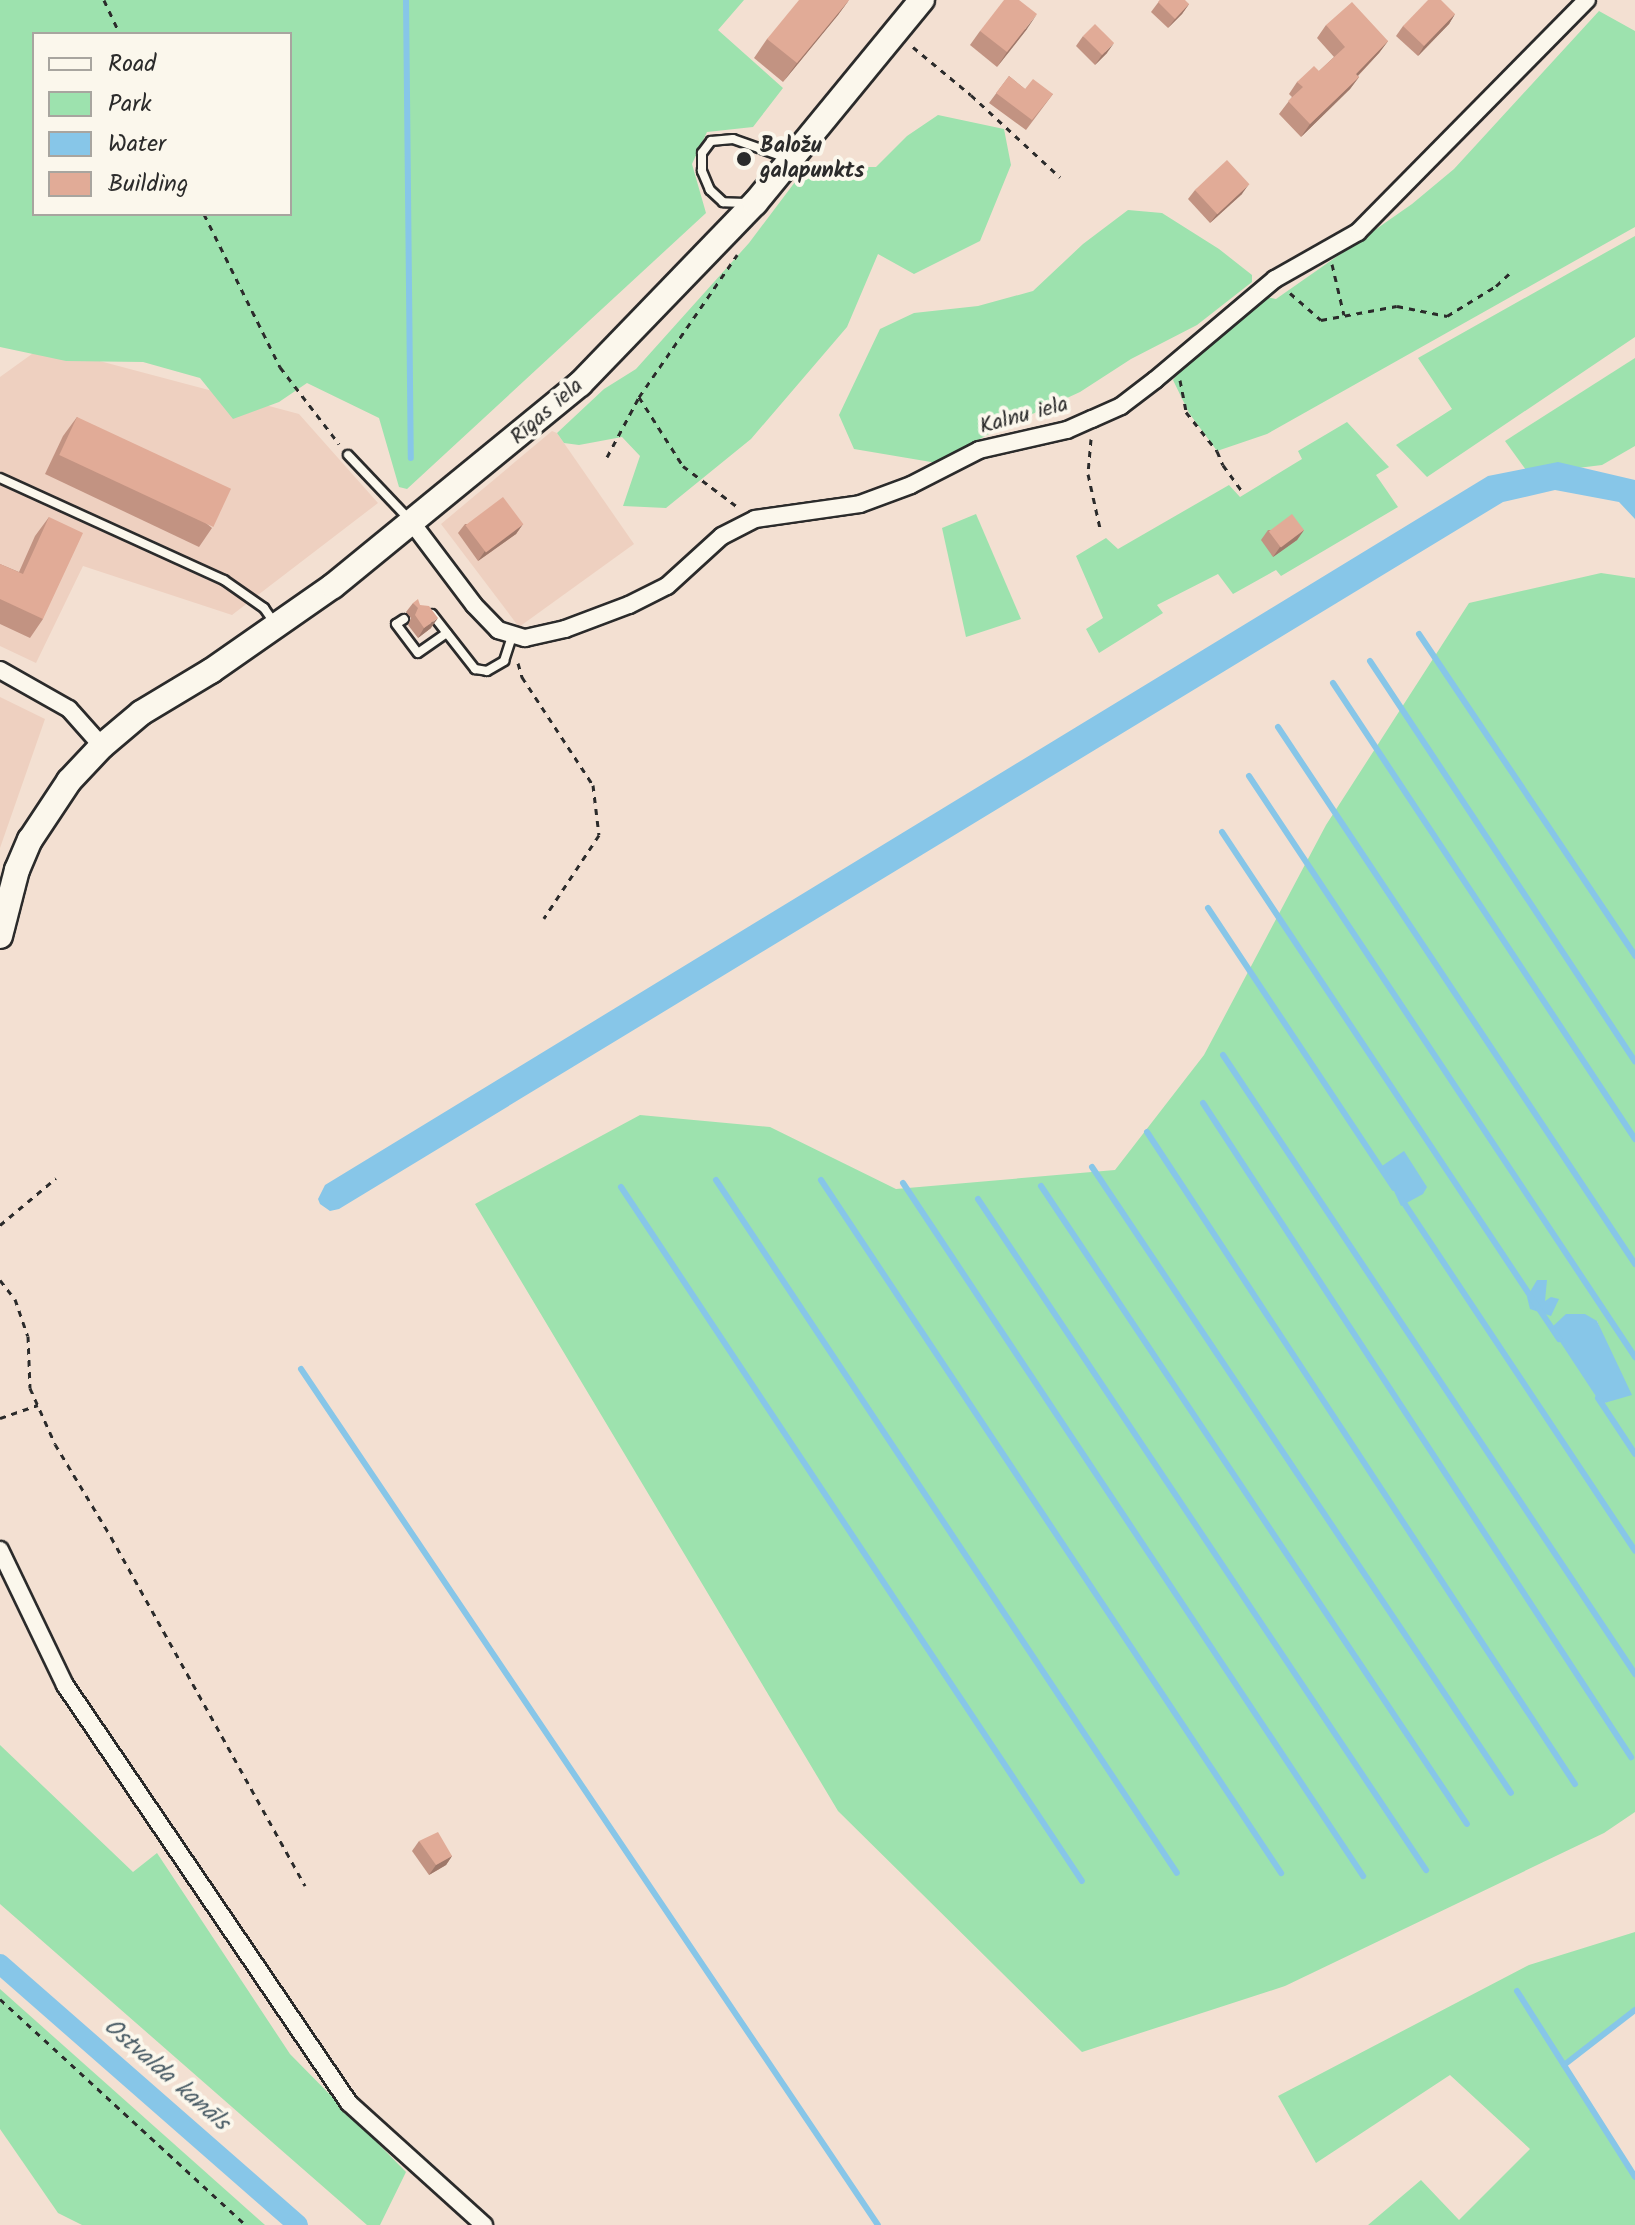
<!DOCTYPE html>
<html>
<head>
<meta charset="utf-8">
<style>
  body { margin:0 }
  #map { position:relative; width:1635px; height:2225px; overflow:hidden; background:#f3e0d2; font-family:Kalam,sans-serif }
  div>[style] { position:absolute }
  .built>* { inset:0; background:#eed0c0 }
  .green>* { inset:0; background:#9de2ae }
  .water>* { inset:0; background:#87c6e8 }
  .stream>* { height:6px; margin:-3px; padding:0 3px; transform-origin:3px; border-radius:3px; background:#87c6e8 }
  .canal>* { height:20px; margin:-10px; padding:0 10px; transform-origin:10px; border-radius:10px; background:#87c6e8 }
  .path>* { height:3px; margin-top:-1.5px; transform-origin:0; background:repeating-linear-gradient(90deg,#2b2b2b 0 6px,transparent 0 12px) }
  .roads { filter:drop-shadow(2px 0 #2b2b2b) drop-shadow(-2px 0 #2b2b2b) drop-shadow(0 2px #2b2b2b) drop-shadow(0 -2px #2b2b2b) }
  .lane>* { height:8px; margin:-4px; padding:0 4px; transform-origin:4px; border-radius:4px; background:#fbf7ec }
  .street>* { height:16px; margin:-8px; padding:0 8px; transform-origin:8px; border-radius:8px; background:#fbf7ec }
  .secondary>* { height:24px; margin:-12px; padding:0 12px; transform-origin:12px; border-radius:12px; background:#fbf7ec }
  .wall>* { inset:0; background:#c29382 }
  .shaded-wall>* { inset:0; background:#9e786a }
  .building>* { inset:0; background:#e1ab97; transform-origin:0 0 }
  .dots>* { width:22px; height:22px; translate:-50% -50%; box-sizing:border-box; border:4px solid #fbf7ec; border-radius:50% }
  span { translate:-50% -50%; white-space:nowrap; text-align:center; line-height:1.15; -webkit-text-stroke:8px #fbf7ec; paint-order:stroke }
  .poi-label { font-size:22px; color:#2b2b2b; font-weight:700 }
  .left { translate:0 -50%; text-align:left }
  .street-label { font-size:22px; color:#2b2b2b }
  .water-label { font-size:24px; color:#475a64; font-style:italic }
  .legend { position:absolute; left:32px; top:32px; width:260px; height:184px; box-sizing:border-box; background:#fbf7ec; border:2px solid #a8a59f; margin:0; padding:10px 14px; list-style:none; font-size:24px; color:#2b2b2b }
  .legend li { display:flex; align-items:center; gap:16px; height:40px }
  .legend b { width:40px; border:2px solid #a8a59f }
</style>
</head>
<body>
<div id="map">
  <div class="built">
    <i style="clip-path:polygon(43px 346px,299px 414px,378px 503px,232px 615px,83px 566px,36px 663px,0 646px,0 377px)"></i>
    <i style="clip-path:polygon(552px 431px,557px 433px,634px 544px,519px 627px,441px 524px)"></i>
    <i style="clip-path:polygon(0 697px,45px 719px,0 848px)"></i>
  </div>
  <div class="green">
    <i style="clip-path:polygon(evenodd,0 0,744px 0,718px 30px,783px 88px,753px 127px,707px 132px,692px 164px,706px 213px,407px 489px,399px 487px,379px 418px,307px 383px,279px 402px,233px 419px,200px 378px,143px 362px,66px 361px,0 347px,0 0,34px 34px,290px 34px,290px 214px,34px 214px,34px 34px)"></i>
    <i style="clip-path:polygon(1599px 11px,1635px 31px,1635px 227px,1267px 434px,1217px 451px,1189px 413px,1173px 380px,1205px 339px,1262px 296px,1276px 299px,1412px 204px,1454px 169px)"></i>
    <i style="clip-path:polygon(938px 115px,1004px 129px,1011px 165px,980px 241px,914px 274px,878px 254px,847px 327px,751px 439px,666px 508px,623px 506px,640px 456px,622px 437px,579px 445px,564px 443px,557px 433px,604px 389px,636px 369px,749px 243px,801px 174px,844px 167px,876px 167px,907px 136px)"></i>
    <i style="clip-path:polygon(1128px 210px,1162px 213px,1219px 249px,1252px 275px,1252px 282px,1197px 325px,1131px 359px,1080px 392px,987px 435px,937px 463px,854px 449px,839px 415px,880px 329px,914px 313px,978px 306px,1033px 291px,1083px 244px)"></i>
    <i style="clip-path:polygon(1635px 236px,1635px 337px,1427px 477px,1396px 445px,1452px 409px,1418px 358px)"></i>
    <i style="clip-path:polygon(1635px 358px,1635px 446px,1602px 465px,1529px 474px,1505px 441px)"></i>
    <i style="clip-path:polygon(1347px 422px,1389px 467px,1376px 475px,1398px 507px,1281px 576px,1276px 570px,1233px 594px,1218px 574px,1157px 605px,1163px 613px,1099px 653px,1086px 629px,1103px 618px,1076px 556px,1106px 538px,1118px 549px,1229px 485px,1240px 497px,1302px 459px,1298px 451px)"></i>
    <i style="clip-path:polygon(976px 514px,1021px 619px,966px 637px,942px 528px)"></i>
    <i style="clip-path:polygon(evenodd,1601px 573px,1635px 578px,1635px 1812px,1604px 1833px,1285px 1986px,1082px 2052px,838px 1811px,475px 1204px,640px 1115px,770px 1127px,896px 1189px,1115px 1170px,1204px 1055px,1326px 825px,1469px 603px,1601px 573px,1597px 1321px,1625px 1395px,1601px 1404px,1597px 1321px)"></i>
    <i style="clip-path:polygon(0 1745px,133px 1872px,157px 1853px,290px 2054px,406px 2172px,380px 2225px,367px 2225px,0 1904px)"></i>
    <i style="clip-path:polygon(1635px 1932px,1635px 2010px,1565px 2065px,1635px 2177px,1635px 2225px,1368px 2225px,1421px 2180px,1459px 2220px,1530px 2149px,1450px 2075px,1316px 2163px,1278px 2096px,1529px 1965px)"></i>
    <i style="clip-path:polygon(0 1989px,265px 2225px,82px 2225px,58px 2213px,0 2129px)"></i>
  </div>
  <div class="water">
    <i style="clip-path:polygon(1558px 462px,1635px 480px,1635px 519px,1619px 502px,1555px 490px,1503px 502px,339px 1209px,330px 1211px,320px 1204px,318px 1199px,325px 1185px,1488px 476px)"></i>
    <i style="clip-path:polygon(1404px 1151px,1427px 1187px,1423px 1194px,1401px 1206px,1382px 1166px)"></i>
    <i style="clip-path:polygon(1537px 1280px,1547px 1280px,1545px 1301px,1551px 1297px,1559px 1299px,1551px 1316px,1530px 1309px,1527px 1297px)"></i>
    <i style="clip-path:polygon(1566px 1314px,1585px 1314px,1597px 1321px,1632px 1395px,1601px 1404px,1551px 1328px)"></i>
  </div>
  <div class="stream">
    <i style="left:406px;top:0;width:458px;rotate:89.4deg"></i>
    <i style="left:1419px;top:634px;width:388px;rotate:56.1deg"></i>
    <i style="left:1370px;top:661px;width:480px;rotate:56.5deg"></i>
    <i style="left:1333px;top:683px;width:547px;rotate:56.48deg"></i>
    <i style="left:1278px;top:727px;width:645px;rotate:56.38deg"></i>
    <i style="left:1249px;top:776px;width:698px;rotate:56.4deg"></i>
    <i style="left:1222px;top:832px;width:609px;rotate:56.39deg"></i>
    <i style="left:1208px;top:908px;width:336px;rotate:56.4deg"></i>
    <i style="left:1223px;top:1055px;width:744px;rotate:56.35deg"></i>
    <i style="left:1203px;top:1103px;width:782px;rotate:56.8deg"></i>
    <i style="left:1147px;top:1132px;width:780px;rotate:56.72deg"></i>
    <i style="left:1092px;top:1167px;width:753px;rotate:56.2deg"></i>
    <i style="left:716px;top:1180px;width:832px;rotate:56.37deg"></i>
    <i style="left:821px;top:1180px;width:832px;rotate:56.42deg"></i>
    <i style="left:903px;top:1183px;width:832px;rotate:56.42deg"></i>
    <i style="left:1041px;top:1186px;width:767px;rotate:56.27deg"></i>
    <i style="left:621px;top:1187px;width:833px;rotate:56.41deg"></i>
    <i style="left:978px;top:1199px;width:807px;rotate:56.27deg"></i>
    <i style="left:1402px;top:1200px;width:421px;rotate:56.4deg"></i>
    <i style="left:301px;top:1369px;width:1032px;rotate:56.02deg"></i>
    <i style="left:1598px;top:1398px;width:67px;rotate:56.5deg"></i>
    <i style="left:1517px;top:1991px;width:220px;rotate:57.6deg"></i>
    <i style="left:1564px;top:2065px;width:90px;rotate:-37.8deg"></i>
  </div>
  <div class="canal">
    <i style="left:0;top:1964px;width:396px;rotate:41.2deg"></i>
  </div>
  <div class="path">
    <i style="left:104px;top:0;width:38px;rotate:65deg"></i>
    <i style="left:913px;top:47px;width:75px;rotate:39.6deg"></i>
    <i style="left:971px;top:95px;width:121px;rotate:42.7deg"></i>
    <i style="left:204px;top:214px;width:171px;rotate:63.6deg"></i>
    <i style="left:280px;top:367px;width:97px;rotate:52.5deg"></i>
    <i style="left:1332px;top:264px;width:52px;rotate:76.8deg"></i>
    <i style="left:1290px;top:293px;width:41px;rotate:41.1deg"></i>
    <i style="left:1321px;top:320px;width:77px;rotate:-10.4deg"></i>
    <i style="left:1397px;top:306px;width:51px;rotate:11.3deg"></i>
    <i style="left:1447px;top:316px;width:57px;rotate:-31.5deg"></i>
    <i style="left:1496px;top:286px;width:21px;rotate:-43deg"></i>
    <i style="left:1180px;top:380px;width:33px;rotate:79deg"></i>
    <i style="left:1186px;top:412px;width:50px;rotate:51.5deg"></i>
    <i style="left:1217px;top:451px;width:15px;rotate:67deg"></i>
    <i style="left:1223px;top:465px;width:32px;rotate:54deg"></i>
    <i style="left:639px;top:397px;width:82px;rotate:57.5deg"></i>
    <i style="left:683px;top:466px;width:70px;rotate:36.9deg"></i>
    <i style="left:1091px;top:439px;width:35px;rotate:95deg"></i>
    <i style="left:1088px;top:474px;width:55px;rotate:77.5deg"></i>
    <i style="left:607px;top:457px;width:68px;rotate:-61.9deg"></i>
    <i style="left:639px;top:397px;width:173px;rotate:-55.4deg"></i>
    <i style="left:518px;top:663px;width:15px;rotate:74deg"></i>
    <i style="left:522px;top:677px;width:129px;rotate:56.7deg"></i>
    <i style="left:593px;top:785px;width:50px;rotate:83.2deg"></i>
    <i style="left:599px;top:835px;width:100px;rotate:123.5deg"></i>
    <i style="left:0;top:1225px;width:73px;rotate:-40deg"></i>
    <i style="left:0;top:1280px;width:24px;rotate:52deg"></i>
    <i style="left:15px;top:1299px;width:39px;rotate:71deg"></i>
    <i style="left:28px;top:1336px;width:52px;rotate:87.8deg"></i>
    <i style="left:30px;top:1388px;width:61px;rotate:65.9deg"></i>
    <i style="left:55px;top:1444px;width:109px;rotate:58.9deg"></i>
    <i style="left:111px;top:1537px;width:399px;rotate:60.9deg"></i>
    <i style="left:0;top:1418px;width:40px;rotate:-18.9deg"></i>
    <i style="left:0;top:1999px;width:334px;rotate:42.6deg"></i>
  </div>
  <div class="roads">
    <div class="lane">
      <i style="left:746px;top:203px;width:23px;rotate:-178deg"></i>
      <i style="left:723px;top:202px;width:18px;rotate:-137deg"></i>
      <i style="left:710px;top:190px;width:21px;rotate:-113deg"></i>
      <i style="left:702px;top:171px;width:18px;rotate:-90deg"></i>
      <i style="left:702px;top:153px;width:15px;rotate:-53deg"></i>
      <i style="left:711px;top:141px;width:22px;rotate:-5deg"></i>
      <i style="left:733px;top:139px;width:57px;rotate:19.4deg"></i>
      <i style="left:348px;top:455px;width:87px;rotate:46.4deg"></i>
      <i style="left:0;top:478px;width:246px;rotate:24.5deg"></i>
      <i style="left:224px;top:580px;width:49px;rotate:35deg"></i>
      <i style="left:264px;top:608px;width:21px;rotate:55deg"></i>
      <i style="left:432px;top:614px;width:70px;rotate:52deg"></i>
      <i style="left:475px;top:669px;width:12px;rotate:9deg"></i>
      <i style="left:487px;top:671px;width:20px;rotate:-30deg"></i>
      <i style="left:504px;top:661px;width:26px;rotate:-72deg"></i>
      <i style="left:404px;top:619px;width:9px;rotate:148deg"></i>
      <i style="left:396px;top:624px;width:36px;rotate:53deg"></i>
      <i style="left:418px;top:653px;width:35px;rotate:-35deg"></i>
    </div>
    <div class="street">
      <i style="left:413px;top:524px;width:101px;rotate:53deg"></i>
      <i style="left:474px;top:605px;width:35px;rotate:46deg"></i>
      <i style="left:498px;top:630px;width:28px;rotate:17deg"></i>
      <i style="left:525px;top:638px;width:41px;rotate:-12.7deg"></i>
      <i style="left:565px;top:629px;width:68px;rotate:-20.6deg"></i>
      <i style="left:629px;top:605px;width:42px;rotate:-26.6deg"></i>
      <i style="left:667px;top:586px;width:74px;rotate:-42.3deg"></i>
      <i style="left:722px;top:536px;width:37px;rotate:-27deg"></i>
      <i style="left:755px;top:519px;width:106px;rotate:-8.1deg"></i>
      <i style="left:860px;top:504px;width:54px;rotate:-20.4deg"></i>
      <i style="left:911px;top:485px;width:76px;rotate:-27.2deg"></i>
      <i style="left:979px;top:450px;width:90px;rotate:-12.8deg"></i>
      <i style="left:1067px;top:430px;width:27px;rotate:-24deg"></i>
      <i style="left:1092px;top:419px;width:32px;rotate:-24deg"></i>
      <i style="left:1121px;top:406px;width:43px;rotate:-37.4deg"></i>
      <i style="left:1155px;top:380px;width:157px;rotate:-40.1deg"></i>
      <i style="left:1275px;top:279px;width:95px;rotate:-29.5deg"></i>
      <i style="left:1358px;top:232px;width:326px;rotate:-45.4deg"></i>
      <i style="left:0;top:670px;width:79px;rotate:29.5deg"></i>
      <i style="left:69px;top:709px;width:50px;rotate:48.3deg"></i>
      <i style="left:0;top:1550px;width:150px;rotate:64.3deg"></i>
      <i style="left:65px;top:1685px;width:505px;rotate:55.81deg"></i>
      <i style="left:349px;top:2103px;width:182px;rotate:42.1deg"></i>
    </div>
    <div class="secondary">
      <i style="left:0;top:936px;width:68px;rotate:-75.6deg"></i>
      <i style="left:17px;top:870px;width:33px;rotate:-67deg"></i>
      <i style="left:30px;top:840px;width:71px;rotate:-56.5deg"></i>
      <i style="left:69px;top:781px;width:48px;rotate:-46.7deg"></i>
      <i style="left:102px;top:746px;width:51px;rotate:-40.2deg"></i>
      <i style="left:141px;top:713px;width:82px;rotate:-31deg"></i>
      <i style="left:211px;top:671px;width:149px;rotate:-34.9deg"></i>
      <i style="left:333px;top:586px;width:319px;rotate:-39.3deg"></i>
      <i style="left:580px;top:384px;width:252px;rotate:-46deg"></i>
      <i style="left:755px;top:203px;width:263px;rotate:-50.6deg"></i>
    </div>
  </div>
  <div class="wall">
    <i style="clip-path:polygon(849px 0,838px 15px,783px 82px,754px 58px,767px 39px)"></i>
    <i style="clip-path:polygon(1160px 0,1189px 4px,1182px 14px,1168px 28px,1151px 12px)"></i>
    <i style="clip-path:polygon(1455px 14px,1449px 24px,1418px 56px,1396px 36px,1403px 26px)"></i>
    <i style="clip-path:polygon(1326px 25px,1388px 41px,1379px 53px,1358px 76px,1359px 77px,1350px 89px,1301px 137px,1279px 114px,1292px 97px,1289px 94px,1297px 82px,1319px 71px,1334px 57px,1317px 38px)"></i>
    <i style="clip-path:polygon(1027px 29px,997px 67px,970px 45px,980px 31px)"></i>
    <i style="clip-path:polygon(1083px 36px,1107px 53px,1095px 65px,1076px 46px)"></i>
    <i style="clip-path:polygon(1009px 76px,1025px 89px,1053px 94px,1026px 130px,989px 103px)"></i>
    <i style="clip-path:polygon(1195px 190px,1242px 194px,1210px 223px,1188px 199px)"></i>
    <i style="clip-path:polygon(77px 417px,212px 528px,199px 547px,45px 474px,63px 436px)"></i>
    <i style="clip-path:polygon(49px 517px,43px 619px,30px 638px,0 624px,0 564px,19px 572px,35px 536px)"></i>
    <i style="clip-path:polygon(465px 524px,523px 524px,516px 534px,478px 561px,458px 533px)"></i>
    <i style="clip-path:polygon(1268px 530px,1304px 530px,1297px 540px,1273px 557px,1261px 540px)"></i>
    <i style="clip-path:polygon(413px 603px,420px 605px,431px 628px,418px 638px,408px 625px,411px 618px,406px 612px)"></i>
    <i style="clip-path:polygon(419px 1841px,452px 1856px,446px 1865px,429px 1875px,412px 1851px)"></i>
  </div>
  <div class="shaded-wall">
    <i style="clip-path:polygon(849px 0,838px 15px,783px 82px,797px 63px)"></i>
    <i style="clip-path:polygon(1189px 4px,1182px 14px,1168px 28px,1175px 19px)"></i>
    <i style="clip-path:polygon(1037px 14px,1027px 29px,997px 67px,1007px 52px)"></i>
    <i style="clip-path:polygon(1455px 14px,1449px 24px,1418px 56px,1424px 46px)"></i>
    <i style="clip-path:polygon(1388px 41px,1379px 53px,1348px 86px,1356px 74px)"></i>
    <i style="clip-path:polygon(1114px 43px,1107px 53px,1095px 65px,1102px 55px)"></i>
    <i style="clip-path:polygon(1359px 77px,1350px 89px,1301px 137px,1310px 124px)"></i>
    <i style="clip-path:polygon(1249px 184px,1242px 194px,1210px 223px,1217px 214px)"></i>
    <i style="clip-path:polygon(523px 524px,516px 534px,478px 561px,485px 551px)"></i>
    <i style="clip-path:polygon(1304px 530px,1297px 540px,1273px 557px,1280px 547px)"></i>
    <i style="clip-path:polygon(438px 618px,431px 628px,418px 638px,424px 628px)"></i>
    <i style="clip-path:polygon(452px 1856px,446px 1865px,429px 1875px,436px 1865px)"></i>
  </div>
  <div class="building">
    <i style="clip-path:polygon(799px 0,849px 0,797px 63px,767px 39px)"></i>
    <i style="clip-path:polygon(1004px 0,1019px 0,1037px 14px,1007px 52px,980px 31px)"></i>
    <i style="clip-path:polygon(1160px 0,1185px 0,1189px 4px,1175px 19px,1158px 2px)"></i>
    <i style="clip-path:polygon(1428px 0,1441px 0,1455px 14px,1424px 46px,1403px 26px)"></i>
    <i style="clip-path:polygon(1352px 2px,1388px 41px,1356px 74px,1359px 77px,1310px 124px,1288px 101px,1303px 87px,1297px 82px,1314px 66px,1319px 71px,1345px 47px,1326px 25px)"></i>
    <i style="left:1095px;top:24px;width:27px;height:17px;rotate:45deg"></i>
    <i style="clip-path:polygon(1009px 76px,1025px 89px,1033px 79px,1053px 94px,1032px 120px,996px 93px)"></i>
    <i style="left:1227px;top:160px;width:33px;height:44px;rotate:47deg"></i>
    <i style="left:77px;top:417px;width:170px;height:42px;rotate:25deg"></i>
    <i style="left:503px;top:497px;width:34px;height:47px;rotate:53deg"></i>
    <i style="left:1292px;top:514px;width:20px;height:29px;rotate:53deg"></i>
    <i style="clip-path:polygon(49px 517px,83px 533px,43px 619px,0 599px,0 564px,23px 574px)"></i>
    <i style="clip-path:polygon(418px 599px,420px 605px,429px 606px,438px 618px,424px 628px,415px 615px,418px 608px,413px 603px)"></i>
    <i style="clip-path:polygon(438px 1832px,452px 1856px,436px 1865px,419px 1841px)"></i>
  </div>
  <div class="dots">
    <i style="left:744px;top:159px;background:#2b2b2b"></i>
  </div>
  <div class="poi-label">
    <span class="left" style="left:760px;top:159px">Baložu<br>galapunkts</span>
  </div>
  <div class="street-label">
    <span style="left:547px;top:412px;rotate:-41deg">Rīgas iela</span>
    <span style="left:1024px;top:416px;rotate:-15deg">Kalnu iela</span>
  </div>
  <div class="water-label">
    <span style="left:166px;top:2075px;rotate:41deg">Ostvalda kanāls</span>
  </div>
  <ul class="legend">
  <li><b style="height:10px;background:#fbf7ec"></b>Road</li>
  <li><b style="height:22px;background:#9de2ae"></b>Park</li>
  <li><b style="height:22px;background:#87c6e8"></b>Water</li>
  <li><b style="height:22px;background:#e1ab97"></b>Building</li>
  </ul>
</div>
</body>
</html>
